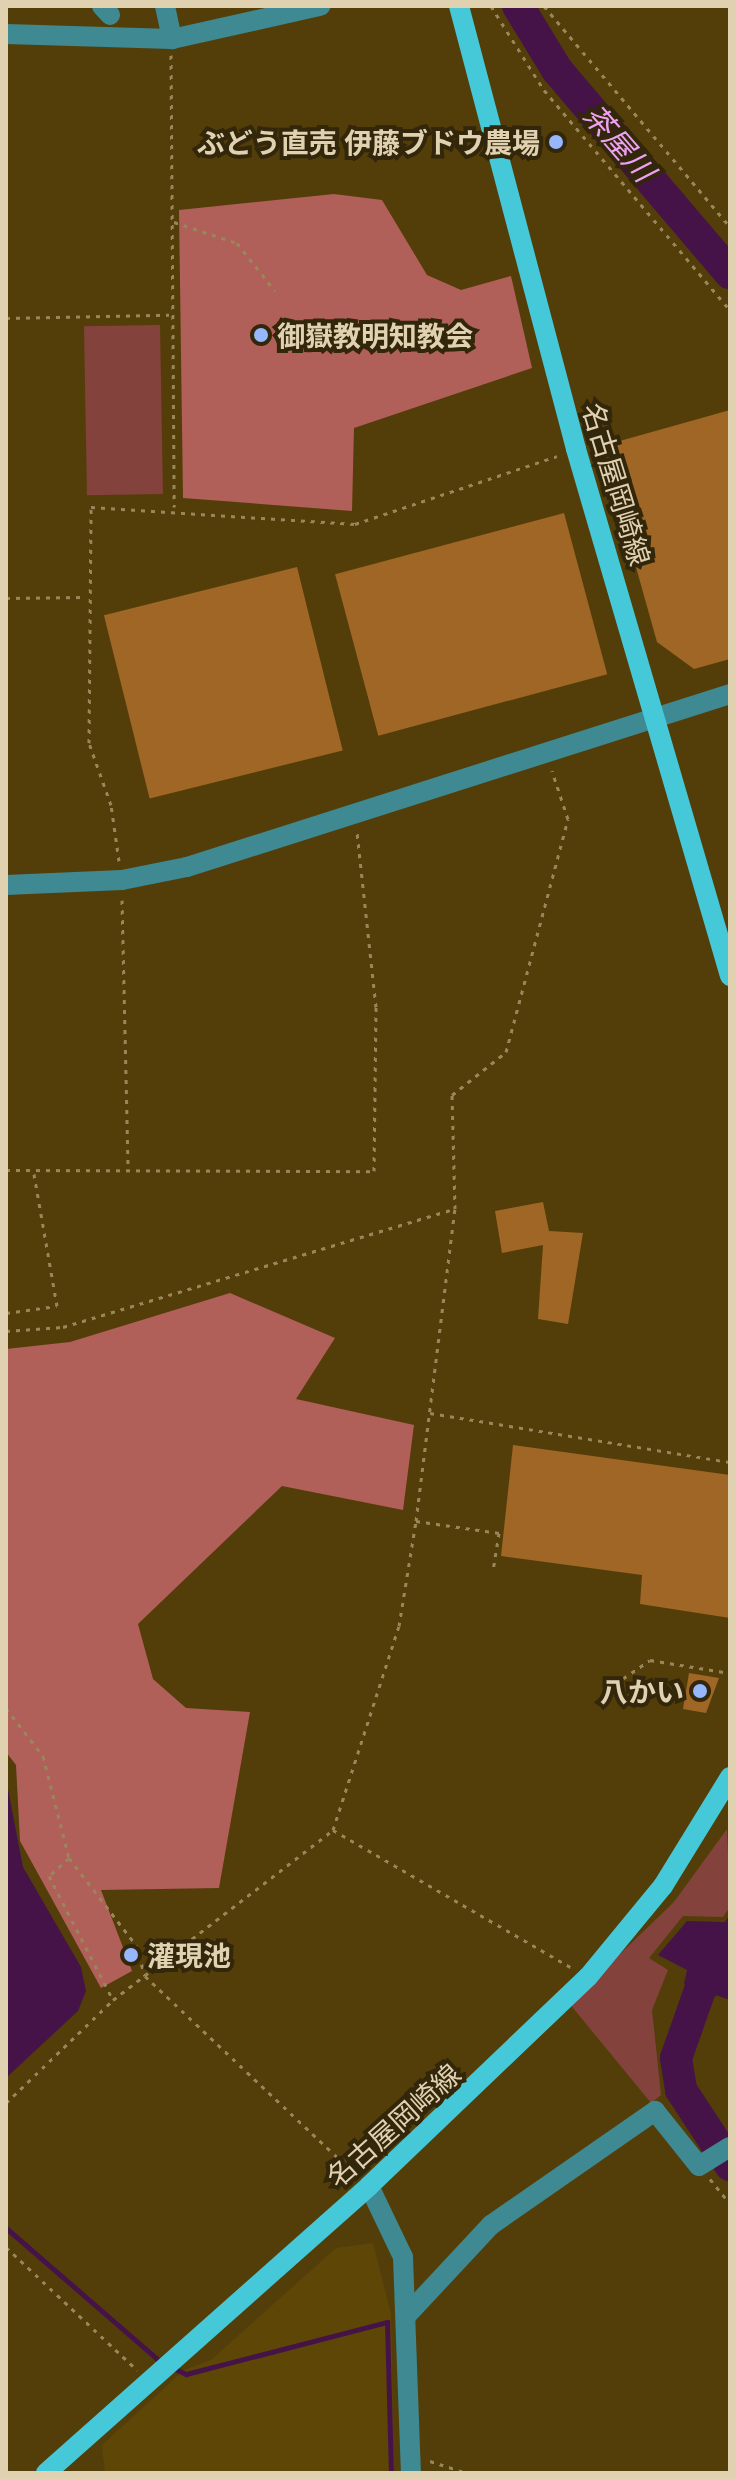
<!DOCTYPE html>
<html>
<head>
<meta charset="utf-8">
<style>
  body { margin:0 }
  #map { position:relative; width:736px; height:2479px; overflow:hidden; background:#533e09; font-family:"Noto Sans","Noto Sans JP",sans-serif }
  div>[style] { position:absolute }
  .built>* { inset:0; background:#5e4607 }
  .green>* { inset:0; background:#84423d; transform-origin:0 0 }
  .forest>* { inset:0; background:#b15f59 }
  .water>* { inset:0; background:#461349 }
  .stream>* { height:5px; margin:-2.5px; padding:0 2.5px; transform-origin:2.5px; border-radius:2.5px; background:#461349 }
  .river>* { height:32px; margin:-16px; padding:0 16px; transform-origin:16px; border-radius:16px; background:#461349 }
  .building>* { inset:0; background:#9f6626; transform-origin:0 0 }
  .path>* { height:3px; margin-top:-1.5px; transform-origin:0; background:repeating-linear-gradient(90deg,#99875c 0 4px,transparent 0 10px) }
  .minor>* { height:20px; margin:-10px; padding:0 10px; transform-origin:10px; border-radius:10px; background:#3e8992 }
  .major>* { height:20px; margin:-10px; padding:0 10px; transform-origin:10px; border-radius:10px; background:#45c9d8 }
  .dots>* { width:22px; height:22px; translate:-50% -50%; box-sizing:border-box; border:4px solid #32260b; border-radius:50% }
  span { translate:-50% -50%; white-space:nowrap; text-align:center; line-height:1.15; -webkit-text-stroke:8px #32260b; paint-order:stroke }
  .poi-label { font-size:28px; color:#e0d1b1; font-weight:700 }
  .right { translate:-100% -50%; text-align:right }
  .left { translate:0 -50%; text-align:left }
  .street-label { font-size:28px; color:#e0d1b1 }
  .water-label { font-size:30px; color:#eea1f2; font-style:italic }
  .frame { position:absolute; inset:0; border:8px solid #e0d1b1; pointer-events:none }
</style>
</head>
<body>
<div id="map">
  <div class="built">
    <i style="clip-path:polygon(373px 2243px,391px 2314px,394px 2473px,105px 2473px,102px 2445px,184px 2370px,211px 2360px,336px 2248px)"></i>
  </div>
  <div class="green">
    <i style="left:160px;top:325px;width:169px;height:76px;rotate:89deg"></i>
    <i style="clip-path:polygon(727px 1829px,730px 1907px,723px 1917px,683px 1916px,649px 1958px,668px 1970px,652px 2010px,661px 2095px,651px 2103px,569px 2003px,674px 1902px)"></i>
  </div>
  <div class="forest">
    <i style="clip-path:polygon(334px 194px,382px 200px,427px 275px,461px 290px,511px 276px,532px 368px,354px 428px,352px 511px,183px 498px,179px 210px)"></i>
    <i style="clip-path:polygon(230px 1293px,335px 1338px,296px 1399px,414px 1425px,403px 1510px,282px 1486px,138px 1624px,153px 1679px,186px 1708px,250px 1712px,219px 1888px,101px 1890px,132px 1971px,101px 1988px,20px 1841px,16px 1765px,6px 1752px,6px 1349px,70px 1342px)"></i>
  </div>
  <div class="water">
    <i style="clip-path:polygon(6px 1779px,23px 1867px,81px 1967px,86px 1991px,78px 2011px,6px 2078px)"></i>
    <i style="clip-path:polygon(730px 1915px,730px 2000px,684px 1984px,687px 1970px,658px 1955px,687px 1921px,725px 1922px)"></i>
  </div>
  <div class="stream">
    <i style="left:6px;top:2228px;width:206px;rotate:40.9deg"></i>
    <i style="left:171px;top:2367px;width:17px;rotate:25deg"></i>
    <i style="left:186px;top:2374px;width:208px;rotate:-14.5deg"></i>
    <i style="left:387px;top:2322px;width:151px;rotate:88.5deg"></i>
  </div>
  <div class="river">
    <i style="left:518px;top:6px;width:75px;rotate:58.6deg"></i>
    <i style="left:557px;top:70px;width:267px;rotate:49.6deg"></i>
    <i style="left:730px;top:1952px;width:48px;rotate:128.3deg"></i>
    <i style="left:700px;top:1990px;width:72px;rotate:109.4deg"></i>
    <i style="left:676px;top:2058px;width:32px;rotate:81deg"></i>
    <i style="left:681px;top:2090px;width:90px;rotate:56.8deg"></i>
  </div>
  <div class="building">
    <i style="clip-path:polygon(730px 410px,730px 659px,694px 669px,657px 642px,602px 446px)"></i>
    <i style="left:564px;top:513px;width:167px;height:237px;rotate:75deg"></i>
    <i style="left:297px;top:567px;width:189px;height:199px;rotate:76deg"></i>
    <i style="clip-path:polygon(543px 1202px,549px 1231px,583px 1233px,568px 1324px,538px 1319px,543px 1245px,502px 1253px,495px 1211px)"></i>
    <i style="clip-path:polygon(513px 1445px,730px 1475px,730px 1618px,640px 1604px,642px 1575px,501px 1556px)"></i>
    <i style="clip-path:polygon(689px 1673px,719px 1678px,706px 1713px,683px 1709px)"></i>
  </div>
  <div class="path">
    <i style="left:491px;top:6px;width:99px;rotate:57.8deg"></i>
    <i style="left:544px;top:90px;width:288px;rotate:49.8deg"></i>
    <i style="left:544px;top:6px;width:289px;rotate:49.9deg"></i>
    <i style="left:171px;top:55px;width:452px;rotate:89.6deg"></i>
    <i style="left:174px;top:222px;width:66px;rotate:18.4deg"></i>
    <i style="left:237px;top:243px;width:61px;rotate:51.6deg"></i>
    <i style="left:6px;top:318px;width:163px;rotate:-1.1deg"></i>
    <i style="left:6px;top:598px;width:80px;rotate:-0.7deg"></i>
    <i style="left:119px;top:861px;width:57px;rotate:-98.1deg"></i>
    <i style="left:111px;top:805px;width:66px;rotate:-109.5deg"></i>
    <i style="left:89px;top:743px;width:236px;rotate:-89.5deg"></i>
    <i style="left:91px;top:507px;width:265px;rotate:3.7deg"></i>
    <i style="left:355px;top:524px;width:213px;rotate:-18.6deg"></i>
    <i style="left:122px;top:900px;width:267px;rotate:88.7deg"></i>
    <i style="left:6px;top:1170px;width:368px;rotate:0.2deg"></i>
    <i style="left:374px;top:1171px;width:164px;rotate:-89.3deg"></i>
    <i style="left:376px;top:1007px;width:176px;rotate:-96.2deg"></i>
    <i style="left:6px;top:1313px;width:51px;rotate:-7.8deg"></i>
    <i style="left:57px;top:1306px;width:139px;rotate:-99.9deg"></i>
    <i style="left:6px;top:1331px;width:57px;rotate:-4deg"></i>
    <i style="left:63px;top:1327px;width:409px;rotate:-16.8deg"></i>
    <i style="left:430px;top:1413px;width:304px;rotate:9.3deg"></i>
    <i style="left:416px;top:1521px;width:84px;rotate:8.2deg"></i>
    <i style="left:499px;top:1533px;width:39px;rotate:99deg"></i>
    <i style="left:615px;top:1684px;width:42px;rotate:-34.4deg"></i>
    <i style="left:650px;top:1660px;width:81px;rotate:9.2deg"></i>
    <i style="left:6px;top:1708px;width:61px;rotate:52.4deg"></i>
    <i style="left:43px;top:1756px;width:105px;rotate:75.7deg"></i>
    <i style="left:69px;top:1858px;width:110px;rotate:52.4deg"></i>
    <i style="left:136px;top:1945px;width:32px;rotate:74deg"></i>
    <i style="left:145px;top:1976px;width:287px;rotate:43.3deg"></i>
    <i style="left:333px;top:1830px;width:276px;rotate:30deg"></i>
    <i style="left:69px;top:1858px;width:27px;rotate:138deg"></i>
    <i style="left:49px;top:1876px;width:140px;rotate:62.7deg"></i>
    <i style="left:6px;top:2103px;width:149px;rotate:-43.9deg"></i>
    <i style="left:113px;top:2000px;width:278px;rotate:-37.7deg"></i>
    <i style="left:333px;top:1830px;width:214px;rotate:-72.1deg"></i>
    <i style="left:399px;top:1626px;width:106px;rotate:-80.8deg"></i>
    <i style="left:416px;top:1521px;width:314px;rotate:-82.9deg"></i>
    <i style="left:455px;top:1209px;width:114px;rotate:-91.5deg"></i>
    <i style="left:452px;top:1095px;width:69px;rotate:-38.5deg"></i>
    <i style="left:506px;top:1052px;width:241px;rotate:-75.1deg"></i>
    <i style="left:568px;top:819px;width:51px;rotate:-108.4deg"></i>
    <i style="left:710px;top:2179px;width:32px;rotate:51deg"></i>
    <i style="left:6px;top:2247px;width:180px;rotate:43.2deg"></i>
    <i style="left:430px;top:2461px;width:40px;rotate:18deg"></i>
  </div>
  <div class="minor">
    <i style="left:102px;top:6px;width:12px;rotate:48deg"></i>
    <i style="left:165px;top:6px;width:34px;rotate:78deg"></i>
    <i style="left:6px;top:34px;width:166px;rotate:1.7deg"></i>
    <i style="left:172px;top:39px;width:152px;rotate:-12.6deg"></i>
    <i style="left:6px;top:885px;width:116px;rotate:-2.5deg"></i>
    <i style="left:122px;top:880px;width:66px;rotate:-11.3deg"></i>
    <i style="left:187px;top:867px;width:570px;rotate:-17.67deg"></i>
    <i style="left:369px;top:2186px;width:79px;rotate:64.4deg"></i>
    <i style="left:403px;top:2257px;width:216px;rotate:87.9deg"></i>
    <i style="left:407px;top:2315px;width:123px;rotate:-47deg"></i>
    <i style="left:491px;top:2225px;width:200px;rotate:-34.8deg"></i>
    <i style="left:655px;top:2111px;width:70px;rotate:51.3deg"></i>
    <i style="left:699px;top:2166px;width:36px;rotate:-32deg"></i>
  </div>
  <div class="major">
    <i style="left:459px;top:6px;width:458px;rotate:75.2deg"></i>
    <i style="left:576px;top:449px;width:549px;rotate:73.71deg"></i>
    <i style="left:46px;top:2473px;width:432px;rotate:-41.6deg"></i>
    <i style="left:369px;top:2186px;width:303px;rotate:-43.7deg"></i>
    <i style="left:588px;top:1977px;width:118px;rotate:-50.5deg"></i>
    <i style="left:663px;top:1886px;width:128px;rotate:-58.4deg"></i>
  </div>
  <div class="dots">
    <i style="left:556px;top:142px;background:#96b6fd"></i>
    <i style="left:261px;top:335px;background:#96b6fd"></i>
    <i style="left:700px;top:1691px;background:#96b6fd"></i>
    <i style="left:131px;top:1955px;background:#96b6fd"></i>
  </div>
  <div class="poi-label">
    <span class="right" style="left:540px;top:142px">ぶどう直売 伊藤ブドウ農場</span>
    <span class="left" style="left:277px;top:335px">御嶽教明知教会</span>
    <span class="right" style="left:684px;top:1691px">八かい</span>
    <span class="left" style="left:147px;top:1955px">灌現池</span>
  </div>
  <div class="street-label">
    <span style="left:617px;top:484px;rotate:73deg">名古屋岡崎線</span>
    <span style="left:393px;top:2125px;rotate:-42deg">名古屋岡崎線</span>
  </div>
  <div class="water-label">
    <span style="left:619px;top:143px;rotate:49deg">茶屋川</span>
  </div>
  <div class="frame"></div>
</div>
</body>
</html>
